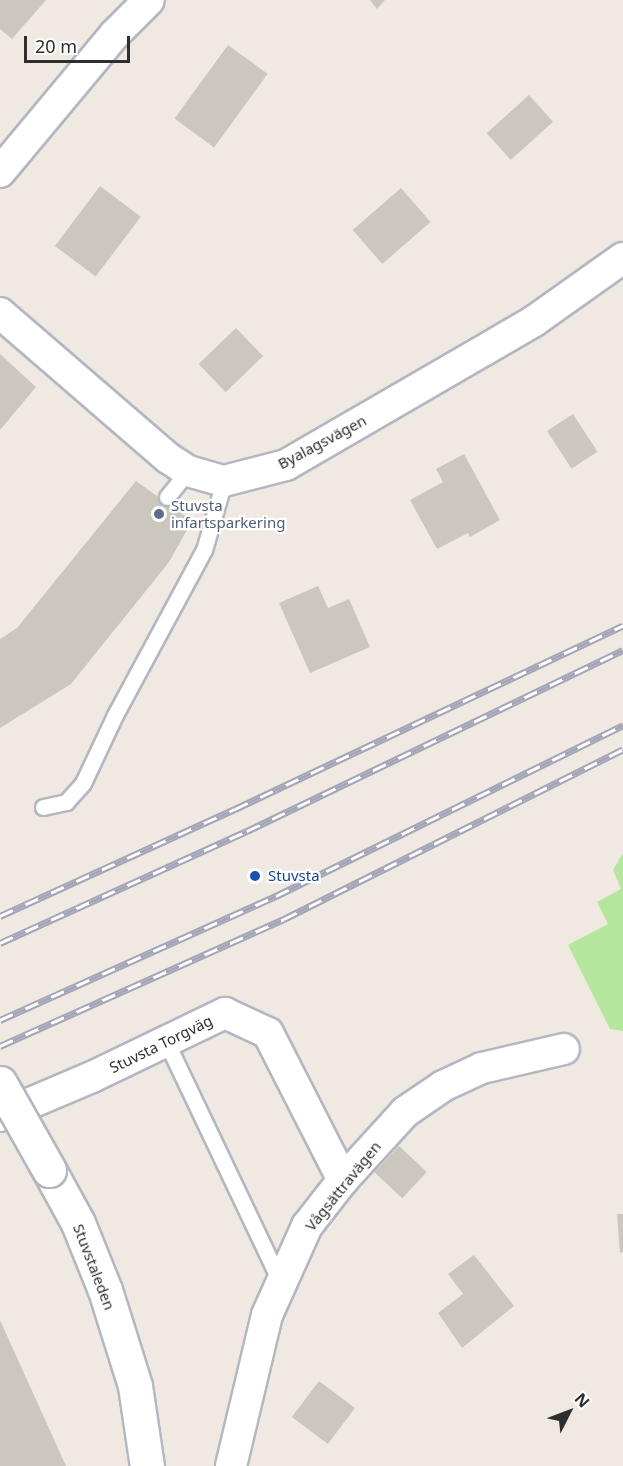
<!DOCTYPE html>
<html>
<head>
<meta charset="utf-8">
<style>
  body { margin:0 }
  #map { position:relative; width:623px; height:1466px; overflow:hidden; background:#efe9e1; font-family:"Noto Sans",sans-serif }
  div>[style] { position:absolute }
  .green>* { inset:0; background:#b6e59e }
  .building>* { inset:0; background:#cbc7bf; transform-origin:0 0 }
  .roads { filter:drop-shadow(2px 0 #b4b7c1) drop-shadow(-2px 0 #b4b7c1) drop-shadow(0 2px #b4b7c1) drop-shadow(0 -2px #b4b7c1) }
  .service>* { height:15px; margin:-7.5px; padding:0 7.5px; transform-origin:7.5px; border-radius:7.5px; background:#fff }
  .minor>* { height:30px; margin:-15px; padding:0 15px; transform-origin:15px; border-radius:15px; background:#fff }
  .tertiary>* { height:33px; margin:-16.5px; padding:0 16.5px; transform-origin:16.5px; border-radius:16.5px; background:#fff }
  .rail>* { height:7px; margin-top:-3.5px; transform-origin:0; background:repeating-linear-gradient(90deg,#fff 0 14px,#a3a6b8 0 28px); box-sizing:border-box; border-block:2px solid #a3a6b8 }
  .bridges { filter:drop-shadow(2px 0 #b4b7c1) drop-shadow(-2px 0 #b4b7c1) drop-shadow(0 2px #b4b7c1) drop-shadow(0 -2px #b4b7c1) }
  .tertiary-bridge>* { height:33px; margin:-16.5px; padding:0 16.5px; transform-origin:16.5px; border-radius:16.5px; background:#fff }
  .dots>* { width:16px; height:16px; translate:-50% -50%; box-sizing:border-box; border:3px solid #fff; border-radius:50% }
  span { translate:-50% -50%; white-space:nowrap; text-align:center; line-height:1.15; -webkit-text-stroke:4.5px #fff; paint-order:stroke }
  .street-label { font-size:15px; color:#2e2e2e }
  .service-label { font-size:15px; color:#4e5e75 }
  .left { translate:0 -50%; text-align:left }
  .transit-label { font-size:15px; color:#164399 }
  .north { position:absolute; left:539px; top:1382px; width:60px; height:60px; -webkit-text-stroke:4px #fff; paint-order:stroke; rotate:48deg; font-size:16px; font-weight:700; line-height:24px; text-align:center; color:#2e2e2e }
  .north::after { content:''; display:block; margin:auto; width:21px; height:27px; background:#2e2e2e; clip-path:polygon(50% 0,100% 100%,50% 72%,0 100%) }
  .scale { position:absolute; left:24px; top:36px; width:106px; height:27px; box-sizing:border-box; border:3px solid #2e2e2e; border-top:0; padding-left:8px; font-size:18px; line-height:21px; white-space:nowrap; color:#2e2e2e; -webkit-text-stroke:4px #fff; paint-order:stroke }
</style>
</head>
<body>
<div id="map">
  <div class="green">
    <i style="clip-path:polygon(623px 853px,623px 1031px,610px 1029px,568px 945px,608px 924px,597px 902px,621px 889px,613px 870px)"></i>
  </div>
  <div class="building">
    <i style="clip-path:polygon(0 0,46px 0,12px 39px,0 29px)"></i>
    <i style="clip-path:polygon(370px 0,385px 0,377px 9px)"></i>
    <i style="left:228px;top:45px;width:49px;height:91px;rotate:36deg"></i>
    <i style="left:529px;top:95px;width:36px;height:57px;rotate:48deg"></i>
    <i style="left:100px;top:186px;width:51px;height:75px;rotate:37deg"></i>
    <i style="left:401px;top:188px;width:45px;height:64px;rotate:49deg"></i>
    <i style="left:236px;top:328px;width:39px;height:52px;rotate:46deg"></i>
    <i style="clip-path:polygon(0 354px,36px 387px,0 430px)"></i>
    <i style="left:573px;top:414px;width:45px;height:31px;rotate:57deg"></i>
    <i style="clip-path:polygon(464px 454px,500px 520px,470px 537px,468px 533px,437px 549px,410px 500px,443px 482px,436px 469px)"></i>
    <i style="clip-path:polygon(136px 481px,192px 521px,169px 562px,71px 684px,0 728px,0 639px,17px 628px)"></i>
    <i style="clip-path:polygon(318px 586px,328px 608px,349px 599px,370px 647px,310px 673px,279px 603px)"></i>
    <i style="left:399px;top:1146px;width:38px;height:36px;rotate:43deg"></i>
    <i style="clip-path:polygon(617px 1214px,623px 1214px,623px 1252px,620px 1253px)"></i>
    <i style="clip-path:polygon(474px 1255px,514px 1306px,462px 1348px,438px 1313px,463px 1294px,448px 1274px)"></i>
    <i style="clip-path:polygon(0 1320px,66px 1466px,0 1466px)"></i>
    <i style="left:319px;top:1381px;width:45px;height:45px;rotate:37deg"></i>
  </div>
  <div class="roads">
    <div class="service">
      <i style="left:167px;top:497px;width:33px;rotate:-51deg"></i>
      <i style="left:43px;top:807px;width:24px;rotate:-12deg"></i>
      <i style="left:66px;top:802px;width:25px;rotate:-48deg"></i>
      <i style="left:83px;top:783px;width:75px;rotate:-64.8deg"></i>
      <i style="left:115px;top:715px;width:187px;rotate:-61.7deg"></i>
      <i style="left:204px;top:550px;width:72px;rotate:-73.8deg"></i>
      <i style="left:166px;top:1041px;width:266px;rotate:64.6deg"></i>
    </div>
    <div class="minor">
      <i style="left:0;top:172px;width:178px;rotate:-50.2deg"></i>
      <i style="left:114px;top:35px;width:49px;rotate:-45deg"></i>
      <i style="left:0;top:313px;width:222px;rotate:40.8deg"></i>
      <i style="left:168px;top:458px;width:24px;rotate:33deg"></i>
      <i style="left:188px;top:471px;width:37px;rotate:16deg"></i>
      <i style="left:224px;top:481px;width:64px;rotate:-14.5deg"></i>
      <i style="left:286px;top:465px;width:287px;rotate:-30.1deg"></i>
      <i style="left:534px;top:321px;width:109px;rotate:-35.3deg"></i>
      <i style="left:0;top:1116px;width:100px;rotate:-23deg"></i>
      <i style="left:92px;top:1077px;width:148px;rotate:-25.7deg"></i>
      <i style="left:225px;top:1013px;width:47px;rotate:24.9deg"></i>
      <i style="left:268px;top:1033px;width:165px;rotate:63deg"></i>
      <i style="left:231px;top:1466px;width:155px;rotate:-76.6deg"></i>
      <i style="left:267px;top:1315px;width:98px;rotate:-65.8deg"></i>
      <i style="left:307px;top:1226px;width:58px;rotate:-52deg"></i>
      <i style="left:343px;top:1180px;width:92px;rotate:-47.6deg"></i>
      <i style="left:405px;top:1112px;width:46px;rotate:-34.4deg"></i>
      <i style="left:443px;top:1086px;width:43px;rotate:-24.8deg"></i>
      <i style="left:482px;top:1068px;width:84px;rotate:-13deg"></i>
    </div>
    <div class="tertiary">
      <i style="left:49px;top:1170px;width:60px;rotate:61.3deg"></i>
      <i style="left:78px;top:1223px;width:72px;rotate:68.1deg"></i>
      <i style="left:105px;top:1290px;width:101px;rotate:72.6deg"></i>
      <i style="left:135px;top:1386px;width:81px;rotate:81.5deg"></i>
    </div>
  </div>
  <div class="rail">
    <i style="left:0;top:916px;width:258px;rotate:-24.5deg"></i>
    <i style="left:235px;top:809px;width:429px;rotate:-25.3deg"></i>
    <i style="left:0;top:943px;width:271px;rotate:-24.4deg"></i>
    <i style="left:247px;top:831px;width:417px;rotate:-25.7deg"></i>
    <i style="left:0;top:1020px;width:303px;rotate:-24.2deg"></i>
    <i style="left:276px;top:896px;width:387px;rotate:-26.2deg"></i>
    <i style="left:0;top:1046px;width:311px;rotate:-24.1deg"></i>
    <i style="left:284px;top:919px;width:379px;rotate:-26.6deg"></i>
  </div>
  <div class="bridges">
    <div class="tertiary-bridge">
      <i style="left:0;top:1083px;width:100px;rotate:60.6deg"></i>
    </div>
  </div>
  <div class="dots">
    <i style="left:159px;top:514px;background:#5c6f8a"></i>
    <i style="left:255px;top:876px;background:#1a4fb4"></i>
  </div>
  <div class="street-label">
    <span style="left:322px;top:442px;rotate:-28deg">Byalagsvägen</span>
    <span style="left:161px;top:1044px;rotate:-26deg">Stuvsta Torgväg</span>
    <span style="left:343px;top:1186px;rotate:-51deg">Vågsättravägen</span>
    <span style="left:94px;top:1267px;rotate:69deg">Stuvstaleden</span>
  </div>
  <div class="service-label">
    <span class="left" style="left:171px;top:514px">Stuvsta<br>infartsparkering</span>
  </div>
  <div class="transit-label">
    <span class="left" style="left:268px;top:876px">Stuvsta</span>
  </div>
  <div class="north">N</div>
  <div class="scale">20 m</div>
</div>
</body>
</html>
